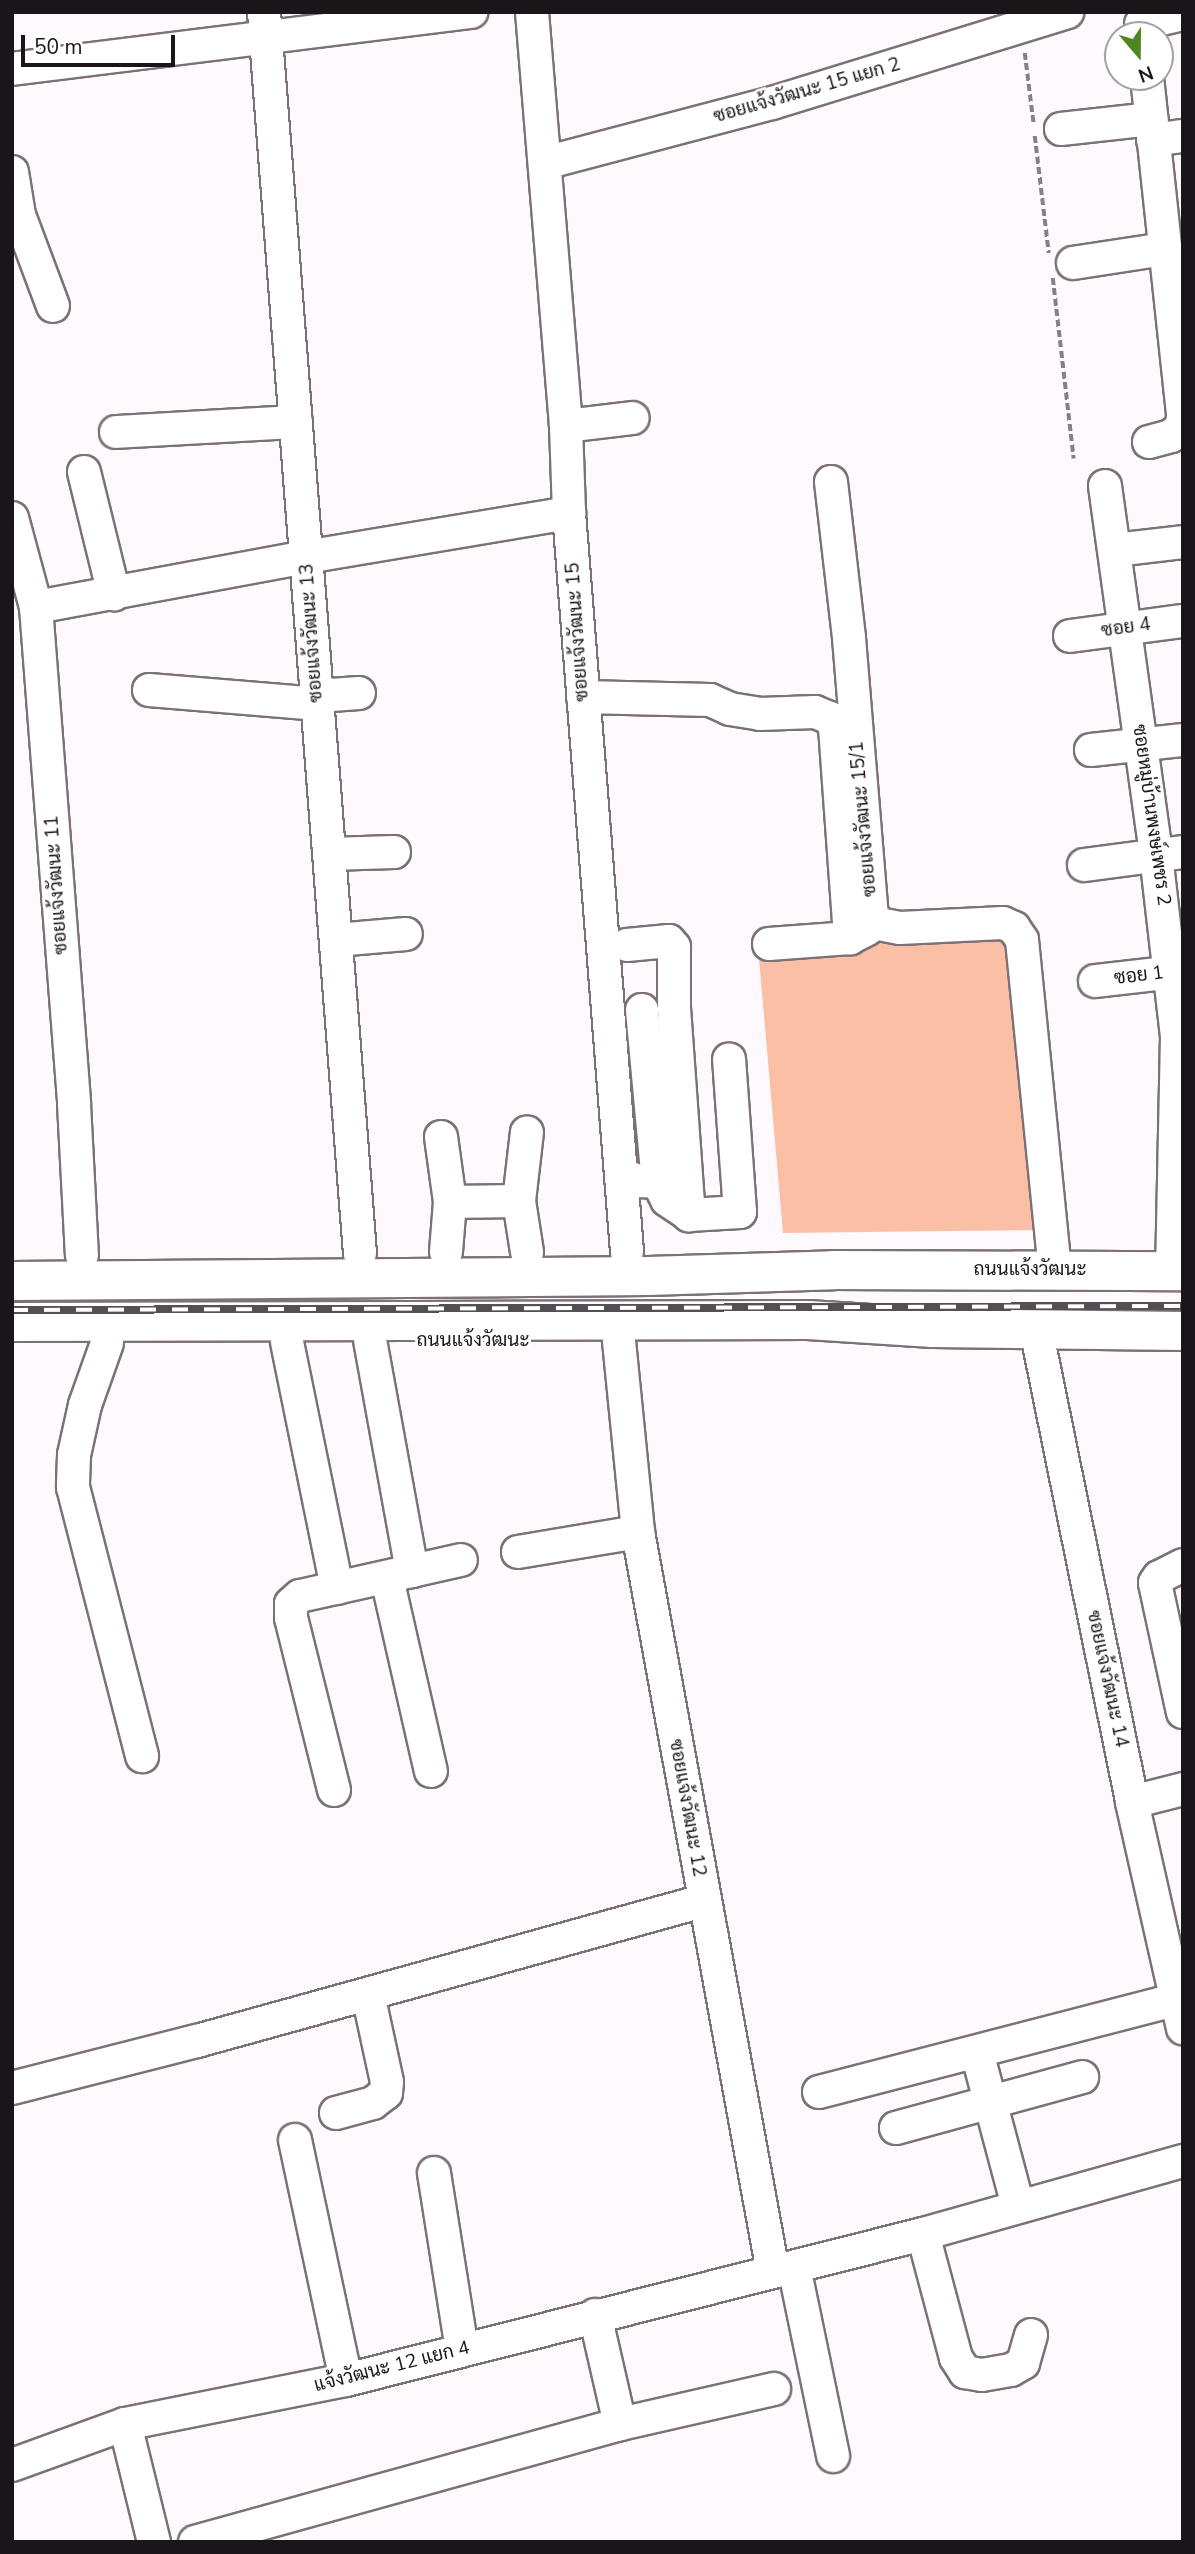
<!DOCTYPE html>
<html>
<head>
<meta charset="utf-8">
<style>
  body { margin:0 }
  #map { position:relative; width:1195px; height:2554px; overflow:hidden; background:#fef9fc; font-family:"Nunito Sans",Sarabun,sans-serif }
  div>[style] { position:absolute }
  .green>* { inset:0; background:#fbbfa5 }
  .path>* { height:3.5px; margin-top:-1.75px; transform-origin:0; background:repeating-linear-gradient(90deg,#858083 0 7px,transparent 0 10.5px) }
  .roads { filter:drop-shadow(2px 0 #7b7176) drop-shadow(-2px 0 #7b7176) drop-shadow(0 2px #7b7176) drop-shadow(0 -2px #7b7176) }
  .minor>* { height:32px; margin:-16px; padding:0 16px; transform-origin:16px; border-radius:16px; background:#fff }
  .major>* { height:38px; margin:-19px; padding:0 19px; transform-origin:19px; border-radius:19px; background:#fff }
  .rail>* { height:8px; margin-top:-4px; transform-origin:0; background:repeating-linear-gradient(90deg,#fff 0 16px,#534f52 0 32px); box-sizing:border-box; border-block:2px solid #534f52 }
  span { translate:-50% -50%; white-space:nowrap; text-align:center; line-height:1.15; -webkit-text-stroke:5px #fff; paint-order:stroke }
  .street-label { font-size:19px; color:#191518 }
  .frame { position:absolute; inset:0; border:14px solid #191518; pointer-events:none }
  .north { position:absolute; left:1104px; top:21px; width:70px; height:70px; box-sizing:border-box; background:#fff; border:2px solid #a3a1a3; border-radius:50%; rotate:160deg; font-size:19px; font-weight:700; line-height:28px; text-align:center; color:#191518 }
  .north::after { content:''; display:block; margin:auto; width:24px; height:32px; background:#4e8621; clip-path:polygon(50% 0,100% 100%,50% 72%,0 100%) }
  .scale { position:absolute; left:21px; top:35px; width:154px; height:32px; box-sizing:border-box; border:4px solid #191518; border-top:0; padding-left:9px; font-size:21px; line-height:24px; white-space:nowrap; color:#191518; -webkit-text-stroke:5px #fff; paint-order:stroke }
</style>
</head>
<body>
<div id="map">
  <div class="green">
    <i style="clip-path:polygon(1007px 936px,1037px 1230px,783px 1233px,759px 959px,870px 943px)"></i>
  </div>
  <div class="path">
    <i style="left:1025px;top:53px;width:73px;rotate:82.9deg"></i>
    <i style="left:1035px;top:136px;width:118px;rotate:83.2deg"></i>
    <i style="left:1053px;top:278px;width:182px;rotate:83.4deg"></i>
  </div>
  <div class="roads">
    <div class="minor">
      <i style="left:264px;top:12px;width:1245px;rotate:85.58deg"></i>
      <i style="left:532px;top:12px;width:415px;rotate:85.3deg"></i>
      <i style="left:566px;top:426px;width:87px;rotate:88deg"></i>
      <i style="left:569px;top:513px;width:741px;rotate:85.51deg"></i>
      <i style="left:1141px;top:24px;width:43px;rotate:-13.4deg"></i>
      <i style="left:12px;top:69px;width:463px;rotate:-7.1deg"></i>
      <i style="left:1147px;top:77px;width:338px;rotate:83.9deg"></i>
      <i style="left:1061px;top:129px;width:91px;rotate:-6.3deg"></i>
      <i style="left:1153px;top:140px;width:30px;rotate:-8deg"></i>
      <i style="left:545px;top:163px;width:235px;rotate:-14.8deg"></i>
      <i style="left:772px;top:103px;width:309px;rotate:-17.1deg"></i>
      <i style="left:12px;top:172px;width:44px;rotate:80.8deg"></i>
      <i style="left:19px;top:215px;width:97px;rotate:69.5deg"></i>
      <i style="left:1073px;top:263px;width:93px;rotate:-8.7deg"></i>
      <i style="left:566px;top:426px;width:67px;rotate:-6.8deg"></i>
      <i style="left:116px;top:432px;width:180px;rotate:-3.2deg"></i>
      <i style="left:1149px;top:442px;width:23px;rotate:-15deg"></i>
      <i style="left:1171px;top:436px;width:14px;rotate:-39deg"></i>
      <i style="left:1182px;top:427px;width:11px;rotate:-85deg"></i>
      <i style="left:84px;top:472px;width:126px;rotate:76.2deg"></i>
      <i style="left:831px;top:482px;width:157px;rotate:83.4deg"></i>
      <i style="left:849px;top:638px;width:278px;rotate:85.3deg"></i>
      <i style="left:872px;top:915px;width:11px;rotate:52deg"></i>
      <i style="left:879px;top:924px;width:21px;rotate:11deg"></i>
      <i style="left:900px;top:928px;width:103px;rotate:-2.8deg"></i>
      <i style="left:1003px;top:923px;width:12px;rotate:24deg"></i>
      <i style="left:1014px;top:928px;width:14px;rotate:56deg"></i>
      <i style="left:1022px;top:940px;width:333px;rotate:84.3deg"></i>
      <i style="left:1105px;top:486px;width:373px;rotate:82.1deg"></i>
      <i style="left:1156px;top:855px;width:182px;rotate:83.4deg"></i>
      <i style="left:1177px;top:1036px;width:235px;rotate:91.2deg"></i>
      <i style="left:12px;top:518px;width:92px;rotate:74.9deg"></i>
      <i style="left:36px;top:607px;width:498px;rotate:85.6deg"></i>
      <i style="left:74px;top:1104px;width:151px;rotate:87deg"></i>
      <i style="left:1115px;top:550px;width:68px;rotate:-6.7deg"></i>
      <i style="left:36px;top:607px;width:275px;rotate:-10.5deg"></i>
      <i style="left:306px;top:557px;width:267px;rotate:-9.5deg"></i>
      <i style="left:1070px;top:636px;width:114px;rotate:-7.6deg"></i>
      <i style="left:149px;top:690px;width:170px;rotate:4.7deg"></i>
      <i style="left:317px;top:696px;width:42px;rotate:-4.1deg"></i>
      <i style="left:583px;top:697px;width:127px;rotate:1.4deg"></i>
      <i style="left:710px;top:700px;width:22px;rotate:24deg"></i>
      <i style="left:730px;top:709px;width:30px;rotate:9deg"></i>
      <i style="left:760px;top:714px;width:55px;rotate:-2.1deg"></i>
      <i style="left:815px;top:712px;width:16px;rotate:22deg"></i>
      <i style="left:830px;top:718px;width:10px;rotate:61deg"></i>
      <i style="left:835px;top:727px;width:212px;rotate:85.9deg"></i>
      <i style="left:1091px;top:750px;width:93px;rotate:-6.2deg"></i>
      <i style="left:329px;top:854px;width:65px;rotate:-1.8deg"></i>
      <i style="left:1084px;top:865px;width:100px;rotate:-7.5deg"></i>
      <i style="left:336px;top:940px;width:70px;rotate:-4.9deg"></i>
      <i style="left:769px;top:944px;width:81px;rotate:-4.2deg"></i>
      <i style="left:850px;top:938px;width:20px;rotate:-27deg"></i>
      <i style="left:627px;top:945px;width:42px;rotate:-5.4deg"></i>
      <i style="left:669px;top:941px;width:8px;rotate:50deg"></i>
      <i style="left:674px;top:947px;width:61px;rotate:90deg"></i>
      <i style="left:674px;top:1008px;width:208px;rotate:85.9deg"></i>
      <i style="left:1095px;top:981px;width:89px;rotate:-6.5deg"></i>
      <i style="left:642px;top:1010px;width:173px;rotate:84.7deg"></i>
      <i style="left:441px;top:1137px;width:66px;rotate:82.1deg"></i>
      <i style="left:450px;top:1202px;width:50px;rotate:94.6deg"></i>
      <i style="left:621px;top:1175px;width:20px;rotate:18deg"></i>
      <i style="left:640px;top:1181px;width:18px;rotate:3deg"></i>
      <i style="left:658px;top:1182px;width:20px;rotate:63deg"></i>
      <i style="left:667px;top:1200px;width:27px;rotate:34deg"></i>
      <i style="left:689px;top:1215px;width:51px;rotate:-3.4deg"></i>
      <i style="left:740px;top:1212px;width:153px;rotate:-94.1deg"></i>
      <i style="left:519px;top:1201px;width:52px;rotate:81.1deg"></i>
      <i style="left:450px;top:1202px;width:69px;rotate:-0.8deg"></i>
      <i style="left:519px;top:1201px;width:69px;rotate:-83.4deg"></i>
      <i style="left:1036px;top:1329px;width:483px;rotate:78.5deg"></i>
      <i style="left:1132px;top:1802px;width:232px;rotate:77.3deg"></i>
      <i style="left:619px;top:1341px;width:192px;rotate:84.3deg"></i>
      <i style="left:638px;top:1532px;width:752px;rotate:79.66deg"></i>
      <i style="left:287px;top:1342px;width:251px;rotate:78.5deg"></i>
      <i style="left:107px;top:1343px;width:66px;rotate:109.5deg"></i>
      <i style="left:85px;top:1405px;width:51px;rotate:102.4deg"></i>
      <i style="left:74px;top:1455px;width:32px;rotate:92deg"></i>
      <i style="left:73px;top:1487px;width:278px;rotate:75.6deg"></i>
      <i style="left:518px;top:1552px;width:122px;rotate:-9.5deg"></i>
      <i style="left:1183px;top:1565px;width:27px;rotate:153deg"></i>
      <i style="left:1159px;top:1577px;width:7px;rotate:124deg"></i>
      <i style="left:1155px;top:1583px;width:132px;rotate:77.8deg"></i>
      <i style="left:412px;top:1571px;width:50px;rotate:-12.7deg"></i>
      <i style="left:387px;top:1578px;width:198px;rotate:77.2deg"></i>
      <i style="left:334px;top:1790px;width:177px;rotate:-104deg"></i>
      <i style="left:291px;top:1618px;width:14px;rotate:-90deg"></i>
      <i style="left:291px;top:1604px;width:12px;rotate:-42deg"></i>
      <i style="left:300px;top:1596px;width:115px;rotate:-12.6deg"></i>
      <i style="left:412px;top:1571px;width:234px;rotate:-100.3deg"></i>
      <i style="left:1132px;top:1802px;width:53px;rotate:-14.3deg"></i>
      <i style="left:977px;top:2052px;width:159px;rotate:75.1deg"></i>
      <i style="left:12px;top:2088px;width:191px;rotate:-14.3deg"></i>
      <i style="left:197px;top:2041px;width:525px;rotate:-15.47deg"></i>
      <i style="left:819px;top:2092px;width:369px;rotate:-14.5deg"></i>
      <i style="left:336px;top:2113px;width:38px;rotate:-15deg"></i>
      <i style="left:373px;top:2103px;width:16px;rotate:-38deg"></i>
      <i style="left:386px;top:2093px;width:11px;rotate:-85deg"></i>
      <i style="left:387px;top:2082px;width:90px;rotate:-102.2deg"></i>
      <i style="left:896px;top:2128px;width:193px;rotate:-15.3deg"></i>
      <i style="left:295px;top:2140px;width:245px;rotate:78deg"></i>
      <i style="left:434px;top:2173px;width:179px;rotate:81deg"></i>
      <i style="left:923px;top:2234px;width:128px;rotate:75.1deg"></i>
      <i style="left:956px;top:2358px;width:17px;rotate:57deg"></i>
      <i style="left:965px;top:2372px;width:17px;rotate:10deg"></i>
      <i style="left:982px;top:2375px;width:29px;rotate:-10deg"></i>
      <i style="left:1011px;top:2370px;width:14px;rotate:-30deg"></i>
      <i style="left:1023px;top:2363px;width:29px;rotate:-74deg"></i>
      <i style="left:794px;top:2267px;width:193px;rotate:78.3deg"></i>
      <i style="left:595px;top:2315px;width:112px;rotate:77.1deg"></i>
      <i style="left:125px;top:2424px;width:122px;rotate:76.2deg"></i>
      <i style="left:12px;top:2465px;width:120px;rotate:-19.9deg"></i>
      <i style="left:125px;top:2424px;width:225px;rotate:-11.3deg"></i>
      <i style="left:346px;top:2380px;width:595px;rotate:-14.2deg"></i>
      <i style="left:923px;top:2234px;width:270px;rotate:-15.7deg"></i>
      <i style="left:195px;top:2542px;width:441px;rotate:-15.5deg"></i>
      <i style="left:620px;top:2424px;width:158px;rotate:-12.8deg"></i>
    </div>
    <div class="major">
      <i style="left:12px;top:1281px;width:636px;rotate:-0.45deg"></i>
      <i style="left:648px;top:1276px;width:186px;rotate:-1.8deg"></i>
      <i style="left:834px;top:1270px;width:349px;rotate:0.2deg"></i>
      <i style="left:12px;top:1322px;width:796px;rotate:-0.14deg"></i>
      <i style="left:808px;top:1320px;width:125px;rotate:3.7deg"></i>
      <i style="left:933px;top:1328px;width:250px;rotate:0.7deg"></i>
    </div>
  </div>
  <div class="rail">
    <i style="left:12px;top:1310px;width:1171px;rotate:-0.2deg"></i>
  </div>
  <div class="street-label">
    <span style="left:807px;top:91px;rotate:-16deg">ซอยแจ้งวัฒนะ 15 แยก 2</span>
    <span style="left:1126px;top:628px;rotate:-8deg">ซอย 4</span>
    <span style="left:578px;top:632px;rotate:-94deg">ซอยแจ้งวัฒนะ 15</span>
    <span style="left:312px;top:633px;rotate:-94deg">ซอยแจ้งวัฒนะ 13</span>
    <span style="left:1151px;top:815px;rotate:82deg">ซอยหมู่บ้านพงษ์เพชร 2</span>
    <span style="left:864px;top:819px;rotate:-95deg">ซอยแจ้งวัฒนะ 15/1</span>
    <span style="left:57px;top:885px;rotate:-94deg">ซอยแจ้งวัฒนะ 11</span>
    <span style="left:1139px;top:976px;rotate:-7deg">ซอย 1</span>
    <span style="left:1030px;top:1270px">ถนนแจ้งวัฒนะ</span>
    <span style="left:473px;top:1341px">ถนนแจ้งวัฒนะ</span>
    <span style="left:1107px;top:1679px;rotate:78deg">ซอยแจ้งวัฒนะ 14</span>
    <span style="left:687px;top:1808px;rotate:80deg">ซอยแจ้งวัฒนะ 12</span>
    <span style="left:392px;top:2367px;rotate:-14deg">แจ้งวัฒนะ 12 แยก 4</span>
  </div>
  <div class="frame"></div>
  <div class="north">N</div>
  <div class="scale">50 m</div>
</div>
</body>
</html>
